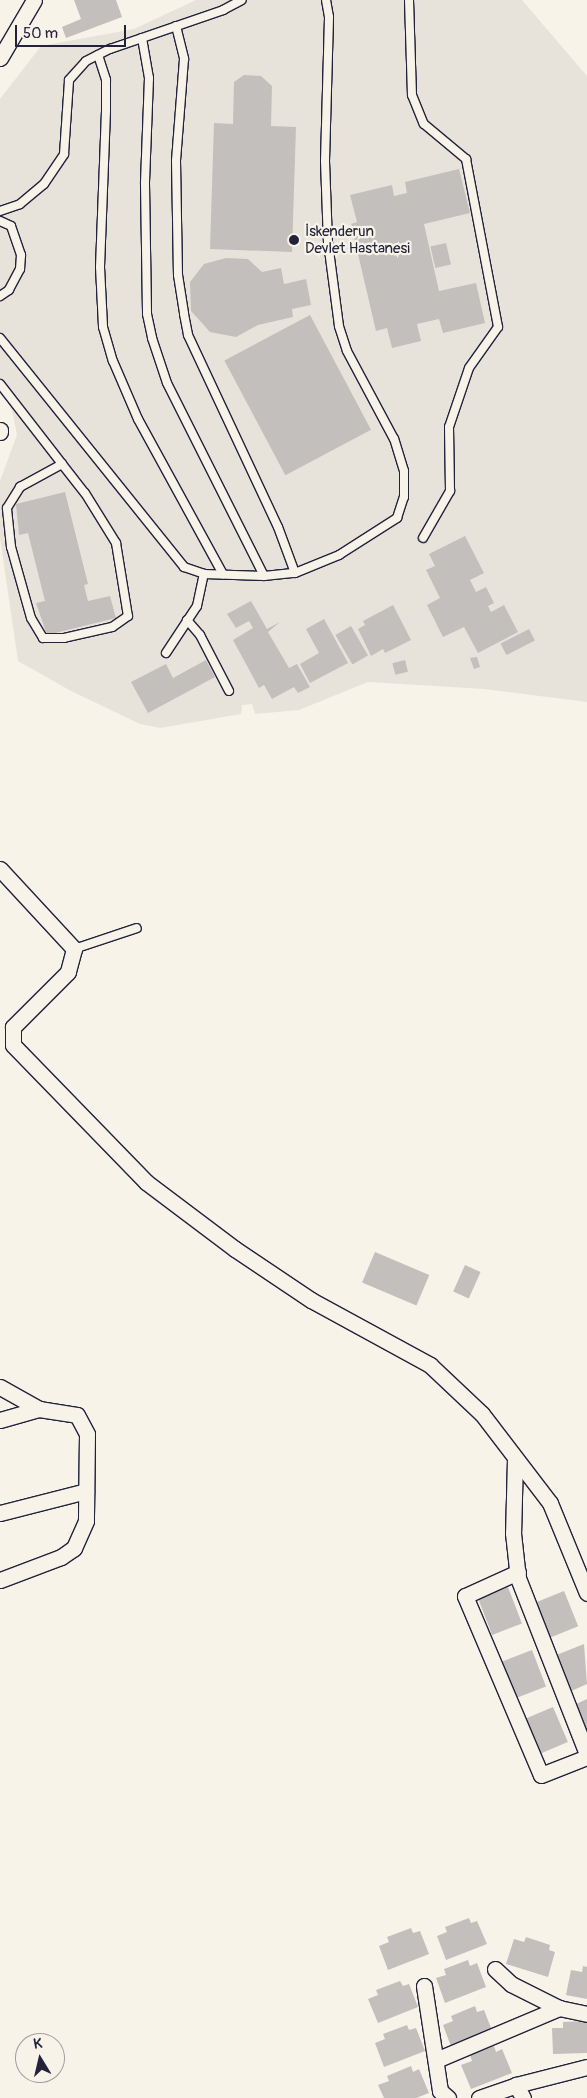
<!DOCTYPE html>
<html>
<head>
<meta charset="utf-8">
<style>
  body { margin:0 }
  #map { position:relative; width:587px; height:2098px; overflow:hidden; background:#f7f3e8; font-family:Pangolin,sans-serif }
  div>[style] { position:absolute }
  .built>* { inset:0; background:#e7e3db }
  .building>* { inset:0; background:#c2bfbd; transform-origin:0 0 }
  .roads { filter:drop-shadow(1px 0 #22223b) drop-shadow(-1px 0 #22223b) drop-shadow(0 1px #22223b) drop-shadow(0 -1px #22223b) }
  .lane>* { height:8px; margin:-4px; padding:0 4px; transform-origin:4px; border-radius:4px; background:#f7f3e8 }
  .street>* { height:15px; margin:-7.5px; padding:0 7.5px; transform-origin:7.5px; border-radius:7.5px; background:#f7f3e8 }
  .dots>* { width:14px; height:14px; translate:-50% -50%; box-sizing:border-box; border:2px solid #f7f3e8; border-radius:50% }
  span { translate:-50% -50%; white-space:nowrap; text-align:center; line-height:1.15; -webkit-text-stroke:4.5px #f7f3e8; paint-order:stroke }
  .poi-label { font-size:15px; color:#22223b }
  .left { translate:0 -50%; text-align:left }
  .north { position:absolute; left:15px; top:2033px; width:50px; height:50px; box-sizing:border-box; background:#f7f3e8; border:1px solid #a29fa3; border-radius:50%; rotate:351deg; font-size:14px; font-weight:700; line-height:20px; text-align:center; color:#22223b }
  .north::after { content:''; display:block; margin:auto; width:18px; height:22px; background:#22223b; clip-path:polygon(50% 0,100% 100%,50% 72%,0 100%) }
  .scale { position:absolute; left:15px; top:25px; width:111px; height:22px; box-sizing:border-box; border:2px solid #22223b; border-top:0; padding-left:6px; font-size:15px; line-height:18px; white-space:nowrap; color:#22223b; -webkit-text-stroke:4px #f7f3e8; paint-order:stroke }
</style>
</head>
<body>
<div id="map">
  <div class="built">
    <i style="clip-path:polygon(196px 0,522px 0,587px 76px,587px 702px,484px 689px,368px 682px,299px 710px,255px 714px,252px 704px,242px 705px,241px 714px,160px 728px,140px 724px,71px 691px,18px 661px,0 538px,0 481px,17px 435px,13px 414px,0 382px,0 99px,41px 46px,134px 29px)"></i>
  </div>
  <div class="building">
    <i style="clip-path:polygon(74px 0,116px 0,122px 17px,66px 38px,62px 27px,81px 19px)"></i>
    <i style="clip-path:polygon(244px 75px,261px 76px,272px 86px,271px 126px,296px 127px,292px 252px,210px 249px,214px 123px,233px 124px,234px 82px)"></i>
    <i style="clip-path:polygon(459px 169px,470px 213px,424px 224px,439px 291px,476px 283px,485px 323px,443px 333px,439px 319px,417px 324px,421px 341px,392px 348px,387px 328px,376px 331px,351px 224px,357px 222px,350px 195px,392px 185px,394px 196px,407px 193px,405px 182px)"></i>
    <i style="left:446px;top:243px;width:22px;height:16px;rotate:77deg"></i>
    <i style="clip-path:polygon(226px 258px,248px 259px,262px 272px,281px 268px,284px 284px,306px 279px,311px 305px,292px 309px,293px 317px,258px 325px,236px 337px,210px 332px,191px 311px,190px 282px,204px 264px)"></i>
    <i style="left:310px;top:315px;width:130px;height:97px;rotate:62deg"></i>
    <i style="clip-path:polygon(65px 492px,88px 584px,84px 585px,88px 601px,110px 596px,116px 618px,47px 635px,36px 603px,45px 601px,28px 533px,19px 535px,16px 504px)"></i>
    <i style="clip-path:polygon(465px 536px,484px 573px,470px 580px,476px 592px,486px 587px,494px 603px,488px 606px,491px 612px,504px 605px,518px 632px,478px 653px,464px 627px,443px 637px,427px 605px,440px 598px,426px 570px,435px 566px,429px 554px)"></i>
    <i style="clip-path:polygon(251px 601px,267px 629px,280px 622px,268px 632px,289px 668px,297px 664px,310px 687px,298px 693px,294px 687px,272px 699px,264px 685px,259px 688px,233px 640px,253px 628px,249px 621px,236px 628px,227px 614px)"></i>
    <i style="clip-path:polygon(393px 605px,411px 640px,385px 653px,383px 649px,371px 656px,358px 629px,365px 625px,363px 621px)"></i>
    <i style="clip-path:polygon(324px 619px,348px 663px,310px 683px,300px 664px,319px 653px,306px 629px)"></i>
    <i style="left:351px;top:626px;width:34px;height:18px;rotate:60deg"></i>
    <i style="left:529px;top:629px;width:13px;height:32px;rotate:63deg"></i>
    <i style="clip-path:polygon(477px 657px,480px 667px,474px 669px,470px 658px)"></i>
    <i style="clip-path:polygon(206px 660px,215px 677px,148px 713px,131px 682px,166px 664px,173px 678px)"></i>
    <i style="left:405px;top:660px;width:12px;height:13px;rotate:76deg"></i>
    <i style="left:375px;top:1252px;width:59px;height:33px;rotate:23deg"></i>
    <i style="left:465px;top:1265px;width:17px;height:29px;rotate:24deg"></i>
    <i style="left:508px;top:1587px;width:39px;height:32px;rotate:69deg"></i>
    <i style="left:564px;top:1591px;width:38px;height:32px;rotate:68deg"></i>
    <i style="clip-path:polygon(584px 1644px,587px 1684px,569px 1692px,554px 1656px)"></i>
    <i style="left:532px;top:1650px;width:39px;height:32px;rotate:69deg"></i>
    <i style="clip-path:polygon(587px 1699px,587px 1737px,574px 1705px)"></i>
    <i style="left:553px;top:1707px;width:38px;height:32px;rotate:67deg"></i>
    <i style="clip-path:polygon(469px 1918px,471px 1923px,477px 1921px,487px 1944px,446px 1960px,437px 1936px,447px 1932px,445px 1927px)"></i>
    <i style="clip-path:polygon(411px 1928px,413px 1933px,420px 1931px,429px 1954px,388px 1970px,379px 1946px,389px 1942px,387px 1937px)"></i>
    <i style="clip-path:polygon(526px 1937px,550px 1945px,549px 1950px,555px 1952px,548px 1977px,506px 1964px,514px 1939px,524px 1942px)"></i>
    <i style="clip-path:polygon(468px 1960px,470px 1966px,477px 1963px,486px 1987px,445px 2003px,436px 1978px,446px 1975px,444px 1969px)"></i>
    <i style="clip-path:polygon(583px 1966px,587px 1967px,587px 1999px,566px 1995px,571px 1970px,582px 1972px)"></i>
    <i style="clip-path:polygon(400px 1981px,403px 1986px,409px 1984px,418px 2007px,378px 2023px,368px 1999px,378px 1995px,376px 1990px)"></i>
    <i style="clip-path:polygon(475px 2006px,477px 2012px,484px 2010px,493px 2033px,452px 2049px,443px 2025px,453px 2021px,451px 2016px)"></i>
    <i style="clip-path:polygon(587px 2021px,587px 2053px,553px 2054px,552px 2028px,563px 2028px,563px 2022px)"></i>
    <i style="clip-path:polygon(407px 2025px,409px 2030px,416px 2028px,425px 2051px,384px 2067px,375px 2043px,385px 2039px,383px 2034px)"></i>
    <i style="clip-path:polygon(494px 2046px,496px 2052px,502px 2049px,512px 2073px,471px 2089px,461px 2065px,472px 2061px,470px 2055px)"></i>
    <i style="clip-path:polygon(411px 2066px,413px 2072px,419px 2069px,429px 2093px,416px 2098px,384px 2098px,378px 2085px,389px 2081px,387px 2076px)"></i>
  </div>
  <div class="roads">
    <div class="lane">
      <i style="left:409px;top:0;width:95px;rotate:88.2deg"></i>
      <i style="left:412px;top:95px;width:31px;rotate:68deg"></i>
      <i style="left:424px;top:124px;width:55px;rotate:39.8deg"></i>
      <i style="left:466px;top:159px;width:171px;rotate:79.2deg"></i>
      <i style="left:498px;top:327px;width:50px;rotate:125.3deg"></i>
      <i style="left:469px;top:368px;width:62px;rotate:108.7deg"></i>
      <i style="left:449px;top:427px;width:64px;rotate:89.1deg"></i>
      <i style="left:450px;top:491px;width:54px;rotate:119.9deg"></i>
      <i style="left:176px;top:26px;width:34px;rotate:76deg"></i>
      <i style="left:184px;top:59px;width:102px;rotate:94.5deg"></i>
      <i style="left:176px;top:161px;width:114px;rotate:89deg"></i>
      <i style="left:178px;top:275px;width:39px;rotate:81deg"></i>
      <i style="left:184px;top:314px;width:21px;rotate:79deg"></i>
      <i style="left:188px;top:335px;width:212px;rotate:64.9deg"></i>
      <i style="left:278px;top:527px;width:49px;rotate:69.7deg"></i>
      <i style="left:142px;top:38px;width:41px;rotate:80.1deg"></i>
      <i style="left:149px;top:78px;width:106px;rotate:92.2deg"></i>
      <i style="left:145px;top:184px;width:130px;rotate:89.1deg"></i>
      <i style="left:147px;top:314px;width:25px;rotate:78deg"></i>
      <i style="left:152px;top:338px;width:47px;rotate:71.6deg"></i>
      <i style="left:167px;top:383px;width:216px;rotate:63.3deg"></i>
      <i style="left:98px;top:55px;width:26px;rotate:72deg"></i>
      <i style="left:106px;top:80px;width:31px;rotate:90deg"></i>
      <i style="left:106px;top:111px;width:156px;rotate:92.2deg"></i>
      <i style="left:100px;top:267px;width:60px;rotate:87.1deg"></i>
      <i style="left:103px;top:327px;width:35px;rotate:74deg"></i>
      <i style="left:113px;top:361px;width:63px;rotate:66.7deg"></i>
      <i style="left:138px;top:419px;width:177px;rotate:61.3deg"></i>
      <i style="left:0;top:211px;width:21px;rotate:-19deg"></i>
      <i style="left:20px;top:204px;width:31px;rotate:-40deg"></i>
      <i style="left:44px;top:184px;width:36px;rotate:-56deg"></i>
      <i style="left:64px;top:154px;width:74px;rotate:-86.1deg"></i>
      <i style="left:69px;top:80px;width:25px;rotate:-48deg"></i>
      <i style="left:86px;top:61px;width:27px;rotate:-27deg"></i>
      <i style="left:110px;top:49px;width:120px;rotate:-19deg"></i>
      <i style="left:223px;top:10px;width:21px;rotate:-28deg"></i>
      <i style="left:0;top:221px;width:12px;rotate:24deg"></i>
      <i style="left:11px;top:226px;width:31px;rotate:71deg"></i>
      <i style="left:21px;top:255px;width:14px;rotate:94deg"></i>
      <i style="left:20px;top:269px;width:24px;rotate:118deg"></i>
      <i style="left:9px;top:290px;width:11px;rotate:146deg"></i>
      <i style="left:0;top:338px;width:294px;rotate:51.2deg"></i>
      <i style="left:184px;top:567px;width:21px;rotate:19deg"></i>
      <i style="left:204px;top:574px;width:60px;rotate:1.9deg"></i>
      <i style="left:264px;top:576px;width:31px;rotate:-6deg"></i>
      <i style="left:295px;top:573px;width:48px;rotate:-22.2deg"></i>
      <i style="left:339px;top:555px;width:69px;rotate:-32.5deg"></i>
      <i style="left:397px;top:518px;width:22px;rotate:-72deg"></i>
      <i style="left:404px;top:497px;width:26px;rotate:-90deg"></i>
      <i style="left:404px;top:471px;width:34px;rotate:-107deg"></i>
      <i style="left:394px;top:439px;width:100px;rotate:-118.1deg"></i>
      <i style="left:347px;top:351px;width:26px;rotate:-108deg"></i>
      <i style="left:339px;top:326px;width:84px;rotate:-97.5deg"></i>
      <i style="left:328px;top:243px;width:82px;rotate:-92.1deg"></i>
      <i style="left:325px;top:161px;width:144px;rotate:-88.4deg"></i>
      <i style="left:329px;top:17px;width:17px;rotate:-100deg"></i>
      <i style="left:0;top:384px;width:101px;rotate:52.2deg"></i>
      <i style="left:62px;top:464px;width:37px;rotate:52deg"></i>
      <i style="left:85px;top:493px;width:59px;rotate:58.2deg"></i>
      <i style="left:116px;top:543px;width:74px;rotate:80.7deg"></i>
      <i style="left:128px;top:616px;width:19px;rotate:145deg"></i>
      <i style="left:112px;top:627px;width:49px;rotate:167.1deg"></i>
      <i style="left:64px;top:638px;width:21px;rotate:180deg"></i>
      <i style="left:43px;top:638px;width:23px;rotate:-121deg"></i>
      <i style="left:31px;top:618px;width:74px;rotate:-105.7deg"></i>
      <i style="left:11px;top:547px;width:39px;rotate:-96deg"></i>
      <i style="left:7px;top:508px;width:25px;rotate:-58deg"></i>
      <i style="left:20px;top:487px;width:48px;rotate:-28.7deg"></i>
      <i style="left:187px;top:620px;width:20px;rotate:49deg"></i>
      <i style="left:200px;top:635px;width:63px;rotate:62.6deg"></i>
      <i style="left:166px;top:653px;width:56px;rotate:-56.6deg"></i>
      <i style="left:197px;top:606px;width:33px;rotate:-78deg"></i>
      <i style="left:74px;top:949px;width:66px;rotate:-18.4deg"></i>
    </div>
    <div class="street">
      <i style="left:0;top:58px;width:67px;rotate:-59.6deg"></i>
      <i style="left:0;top:430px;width:2px;rotate:90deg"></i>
      <i style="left:0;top:869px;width:109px;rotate:47.2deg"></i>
      <i style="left:74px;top:949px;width:24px;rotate:105deg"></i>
      <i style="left:68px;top:972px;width:78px;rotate:135deg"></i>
      <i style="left:13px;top:1027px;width:18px;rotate:90deg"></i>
      <i style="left:13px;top:1045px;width:191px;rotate:45.8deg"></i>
      <i style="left:146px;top:1182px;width:111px;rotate:37deg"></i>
      <i style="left:235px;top:1249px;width:92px;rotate:33.9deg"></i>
      <i style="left:311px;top:1300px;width:136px;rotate:28.6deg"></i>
      <i style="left:430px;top:1365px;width:71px;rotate:43.3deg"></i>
      <i style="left:482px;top:1414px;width:112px;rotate:52.6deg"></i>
      <i style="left:550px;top:1503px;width:97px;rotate:67.7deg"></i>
      <i style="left:0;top:1387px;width:45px;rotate:29.4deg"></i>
      <i style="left:39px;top:1409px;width:38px;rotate:9deg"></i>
      <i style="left:77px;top:1415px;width:21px;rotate:62deg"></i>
      <i style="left:87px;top:1434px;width:87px;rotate:90.7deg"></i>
      <i style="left:86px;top:1521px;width:30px;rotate:114deg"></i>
      <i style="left:74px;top:1548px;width:16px;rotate:145deg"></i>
      <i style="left:61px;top:1557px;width:65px;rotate:159.3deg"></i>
      <i style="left:0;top:1420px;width:41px;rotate:-15.8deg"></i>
      <i style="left:515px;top:1459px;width:74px;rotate:91.5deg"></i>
      <i style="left:513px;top:1533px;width:45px;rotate:83.7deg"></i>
      <i style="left:518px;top:1578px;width:189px;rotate:68.6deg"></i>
      <i style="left:0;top:1513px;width:89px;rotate:-14.3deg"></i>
      <i style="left:518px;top:1572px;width:58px;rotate:155.6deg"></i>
      <i style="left:465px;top:1596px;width:194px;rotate:67deg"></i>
      <i style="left:541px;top:1775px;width:49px;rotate:-21.4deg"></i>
      <i style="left:495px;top:1969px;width:22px;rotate:43deg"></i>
      <i style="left:511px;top:1984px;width:54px;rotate:26.6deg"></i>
      <i style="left:559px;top:2008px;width:29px;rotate:12deg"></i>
      <i style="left:424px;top:1986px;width:106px;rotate:81.3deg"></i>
      <i style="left:440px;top:2091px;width:11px;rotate:41deg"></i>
      <i style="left:436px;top:2060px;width:134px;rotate:-22.9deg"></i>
      <i style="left:479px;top:2098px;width:39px;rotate:-19deg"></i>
      <i style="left:523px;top:2098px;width:15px;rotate:-118deg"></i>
      <i style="left:516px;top:2085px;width:73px;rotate:-14.2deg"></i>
    </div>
  </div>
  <div class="dots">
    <i style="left:294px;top:240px;background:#22223b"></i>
  </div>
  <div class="poi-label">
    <span class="left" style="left:305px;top:240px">İskenderun<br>Devlet Hastanesi</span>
  </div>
  <div class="north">K</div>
  <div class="scale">50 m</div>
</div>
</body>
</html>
